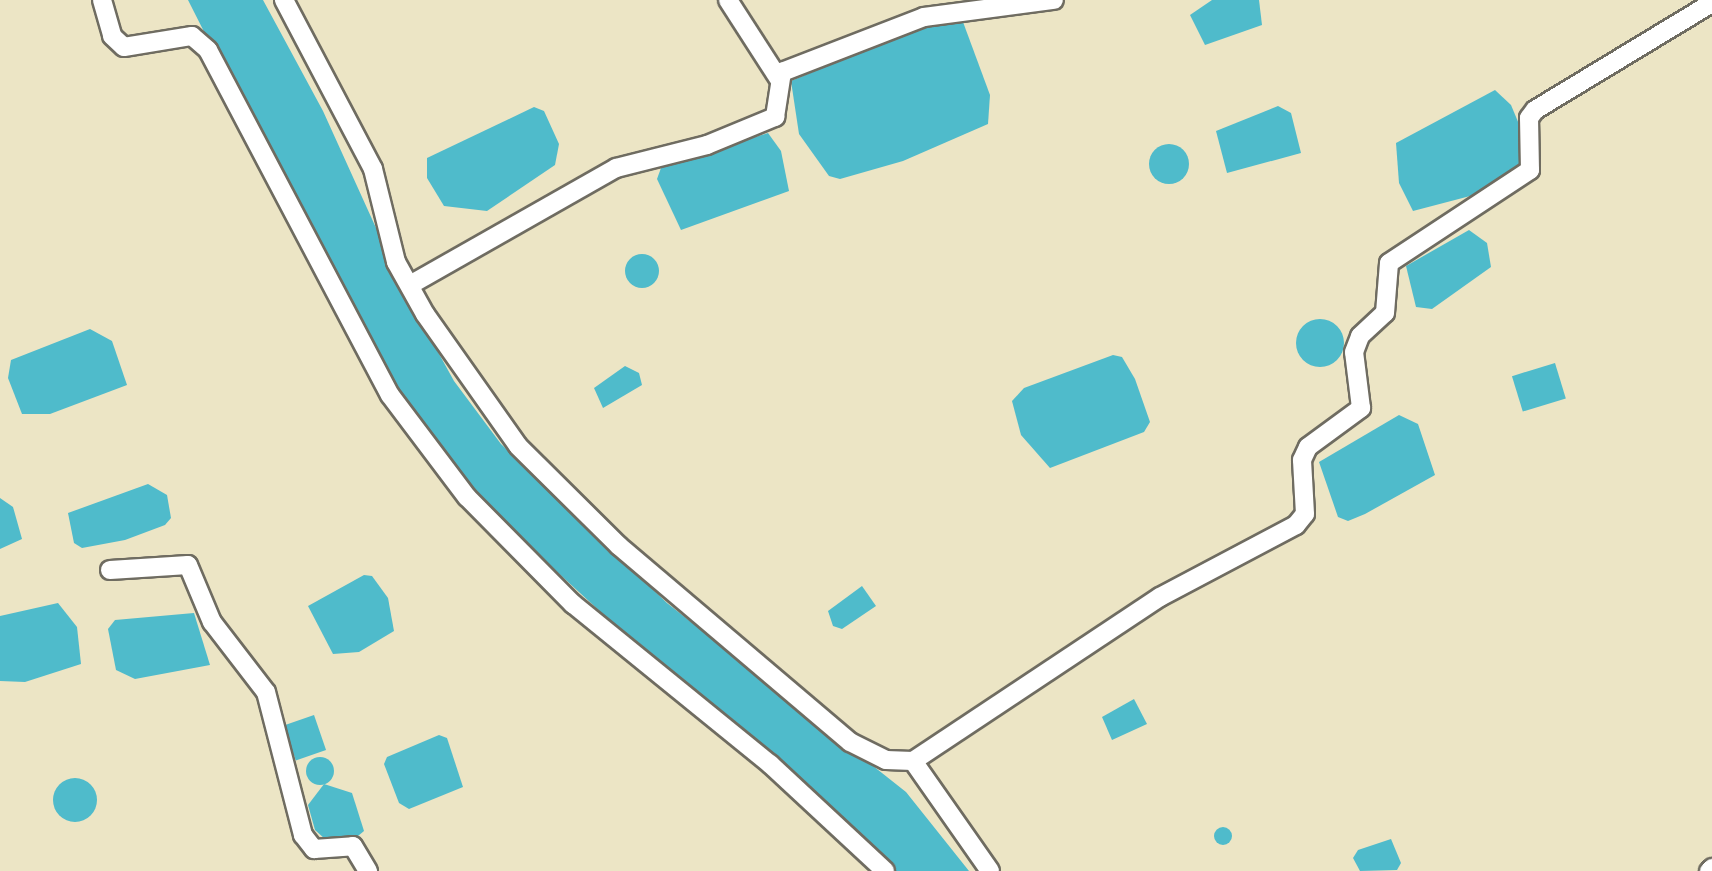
<!DOCTYPE html>
<html>
<head>
<meta charset="utf-8">
<style>
  body { margin:0 }
  #map { position:relative; width:1712px; height:871px; overflow:hidden; background:#ece5c5; font-family:Sriracha,sans-serif }
  div>[style] { position:absolute }
  .water>* { inset:0; background:#4fbbcb; transform-origin:0 0 }
  .round { border-radius:50% }
  .roads { filter:drop-shadow(2px 0 #6f6c61) drop-shadow(-2px 0 #6f6c61) drop-shadow(0 2px #6f6c61) drop-shadow(0 -2px #6f6c61) }
  .minor>* { height:18px; margin:-9px; padding:0 9px; transform-origin:9px; border-radius:9px; background:#fff }
  .tertiary>* { height:21px; margin:-10.5px; padding:0 10.5px; transform-origin:10.5px; border-radius:10.5px; background:#fff }
  span { translate:-50% -50%; white-space:nowrap; text-align:center; line-height:1.15; -webkit-text-stroke:5px #fcf5e5; paint-order:stroke }
</style>
</head>
<body>
<div id="map">
  <div class="water">
    <i style="clip-path:polygon(188px 0,263px 0,323px 111px,406px 294px,454px 381px,501px 444px,667px 603px,906px 792px,969px 871px,882px 871px,454px 477px,364px 348px)"></i>
    <i style="clip-path:polygon(1212px 0,1259px 0,1262px 25px,1205px 45px,1190px 15px)"></i>
    <i style="clip-path:polygon(963px 22px,990px 95px,988px 124px,903px 161px,840px 179px,829px 176px,799px 134px,791px 81px,928px 24px)"></i>
    <i style="clip-path:polygon(1495px 90px,1511px 105px,1524px 136px,1526px 164px,1474px 195px,1413px 211px,1399px 183px,1396px 143px)"></i>
    <i style="clip-path:polygon(1278px 106px,1291px 113px,1301px 153px,1227px 173px,1216px 131px)"></i>
    <i style="clip-path:polygon(534px 107px,544px 111px,559px 144px,555px 165px,487px 211px,444px 206px,427px 178px,427px 158px)"></i>
    <i style="clip-path:polygon(768px 133px,781px 151px,789px 191px,681px 230px,657px 179px,661px 168px)"></i>
    <i class="round" style="left:1149px;top:144px;width:40px;height:40px"></i>
    <i style="clip-path:polygon(1469px 230px,1487px 243px,1491px 267px,1432px 309px,1416px 307px,1406px 266px)"></i>
    <i class="round" style="left:625px;top:254px;width:34px;height:34px"></i>
    <i class="round" style="left:1296px;top:319px;width:48px;height:48px"></i>
    <i style="clip-path:polygon(90px 329px,112px 341px,127px 385px,50px 414px,22px 414px,8px 378px,11px 360px)"></i>
    <i style="clip-path:polygon(1113px 355px,1122px 357px,1135px 379px,1150px 422px,1144px 432px,1050px 468px,1021px 435px,1012px 401px,1024px 388px)"></i>
    <i style="left:1555px;top:363px;width:37px;height:45px;rotate:73deg"></i>
    <i style="clip-path:polygon(625px 366px,639px 373px,642px 385px,603px 408px,594px 388px)"></i>
    <i style="clip-path:polygon(1399px 415px,1418px 424px,1435px 475px,1365px 514px,1348px 521px,1338px 517px,1319px 462px)"></i>
    <i style="clip-path:polygon(148px 484px,167px 495px,171px 518px,165px 525px,125px 540px,82px 548px,74px 543px,68px 513px)"></i>
    <i style="clip-path:polygon(0 498px,13px 507px,22px 539px,0 549px)"></i>
    <i style="clip-path:polygon(364px 575px,372px 576px,388px 598px,394px 631px,359px 652px,333px 654px,308px 606px)"></i>
    <i style="clip-path:polygon(862px 586px,876px 606px,842px 629px,833px 626px,828px 611px)"></i>
    <i style="clip-path:polygon(58px 603px,77px 627px,81px 664px,25px 682px,0 681px,0 616px)"></i>
    <i style="clip-path:polygon(194px 613px,210px 665px,135px 679px,116px 670px,108px 629px,115px 620px)"></i>
    <i style="clip-path:polygon(1134px 699px,1147px 724px,1112px 740px,1102px 717px)"></i>
    <i style="left:314px;top:715px;width:37px;height:32px;rotate:71deg"></i>
    <i style="clip-path:polygon(439px 735px,447px 738px,463px 787px,409px 809px,399px 803px,384px 764px,387px 757px)"></i>
    <i class="round" style="left:306px;top:757px;width:28px;height:28px"></i>
    <i class="round" style="left:53px;top:778px;width:44px;height:44px"></i>
    <i style="clip-path:polygon(324px 784px,352px 793px,364px 831px,358px 836px,325px 839px,315px 830px,308px 805px)"></i>
    <i class="round" style="left:1214px;top:827px;width:18px;height:18px"></i>
    <i style="clip-path:polygon(1391px 839px,1401px 863px,1397px 870px,1360px 871px,1353px 858px,1358px 850px)"></i>
  </div>
  <div class="roads">
    <div class="minor">
      <i style="left:102px;top:0;width:37px;rotate:74deg"></i>
      <i style="left:112px;top:36px;width:16px;rotate:43deg"></i>
      <i style="left:124px;top:47px;width:69px;rotate:-9.2deg"></i>
      <i style="left:192px;top:36px;width:21px;rotate:41deg"></i>
      <i style="left:208px;top:50px;width:390px;rotate:62.2deg"></i>
      <i style="left:390px;top:395px;width:128px;rotate:53deg"></i>
      <i style="left:467px;top:497px;width:151px;rotate:45.3deg"></i>
      <i style="left:573px;top:604px;width:254px;rotate:39.1deg"></i>
      <i style="left:770px;top:764px;width:157px;rotate:42.9deg"></i>
      <i style="left:284px;top:0;width:191px;rotate:62.2deg"></i>
      <i style="left:373px;top:169px;width:96px;rotate:76.1deg"></i>
      <i style="left:396px;top:262px;width:60px;rotate:60.9deg"></i>
      <i style="left:425px;top:314px;width:161px;rotate:54.8deg"></i>
      <i style="left:518px;top:446px;width:142px;rotate:44.7deg"></i>
      <i style="left:619px;top:546px;width:303px;rotate:40.3deg"></i>
      <i style="left:850px;top:742px;width:40px;rotate:26.6deg"></i>
      <i style="left:886px;top:760px;width:27px;rotate:2deg"></i>
      <i style="left:913px;top:761px;width:134px;rotate:55deg"></i>
      <i style="left:728px;top:0;width:94px;rotate:57.2deg"></i>
      <i style="left:410px;top:285px;width:237px;rotate:-29.6deg"></i>
      <i style="left:616px;top:168px;width:94px;rotate:-14.2deg"></i>
      <i style="left:707px;top:145px;width:74px;rotate:-22.4deg"></i>
      <i style="left:775px;top:117px;width:46px;rotate:-81.2deg"></i>
      <i style="left:782px;top:72px;width:152px;rotate:-21.2deg"></i>
      <i style="left:924px;top:17px;width:131px;rotate:-7.5deg"></i>
      <i style="left:110px;top:570px;width:78px;rotate:-3.7deg"></i>
      <i style="left:188px;top:565px;width:62px;rotate:67.2deg"></i>
      <i style="left:212px;top:622px;width:88px;rotate:52.4deg"></i>
      <i style="left:266px;top:692px;width:148px;rotate:75.5deg"></i>
      <i style="left:303px;top:835px;width:18px;rotate:52deg"></i>
      <i style="left:314px;top:849px;width:39px;rotate:-4deg"></i>
      <i style="left:353px;top:846px;width:29px;rotate:59deg"></i>
      <i style="left:913px;top:761px;width:296px;rotate:-33.6deg"></i>
      <i style="left:1160px;top:597px;width:154px;rotate:-27.9deg"></i>
      <i style="left:1296px;top:525px;width:14px;rotate:-51deg"></i>
      <i style="left:1305px;top:514px;width:54px;rotate:-93.2deg"></i>
      <i style="left:1302px;top:460px;width:14px;rotate:-65deg"></i>
      <i style="left:1308px;top:447px;width:66px;rotate:-36.3deg"></i>
      <i style="left:1361px;top:408px;width:56px;rotate:-97.1deg"></i>
      <i style="left:1354px;top:352px;width:17px;rotate:-69deg"></i>
      <i style="left:1360px;top:336px;width:34px;rotate:-43deg"></i>
      <i style="left:1385px;top:313px;width:50px;rotate:-85.4deg"></i>
      <i style="left:1389px;top:263px;width:169px;rotate:-33.4deg"></i>
      <i style="left:1530px;top:170px;width:52px;rotate:-91.1deg"></i>
      <i style="left:1529px;top:118px;width:10px;rotate:-53deg"></i>
      <i style="left:1535px;top:110px;width:207px;rotate:-31.2deg"></i>
    </div>
    <div class="tertiary">
      <i style="left:1710px;top:871px;width:3px;rotate:-45deg"></i>
    </div>
  </div>
</div>
</body>
</html>
